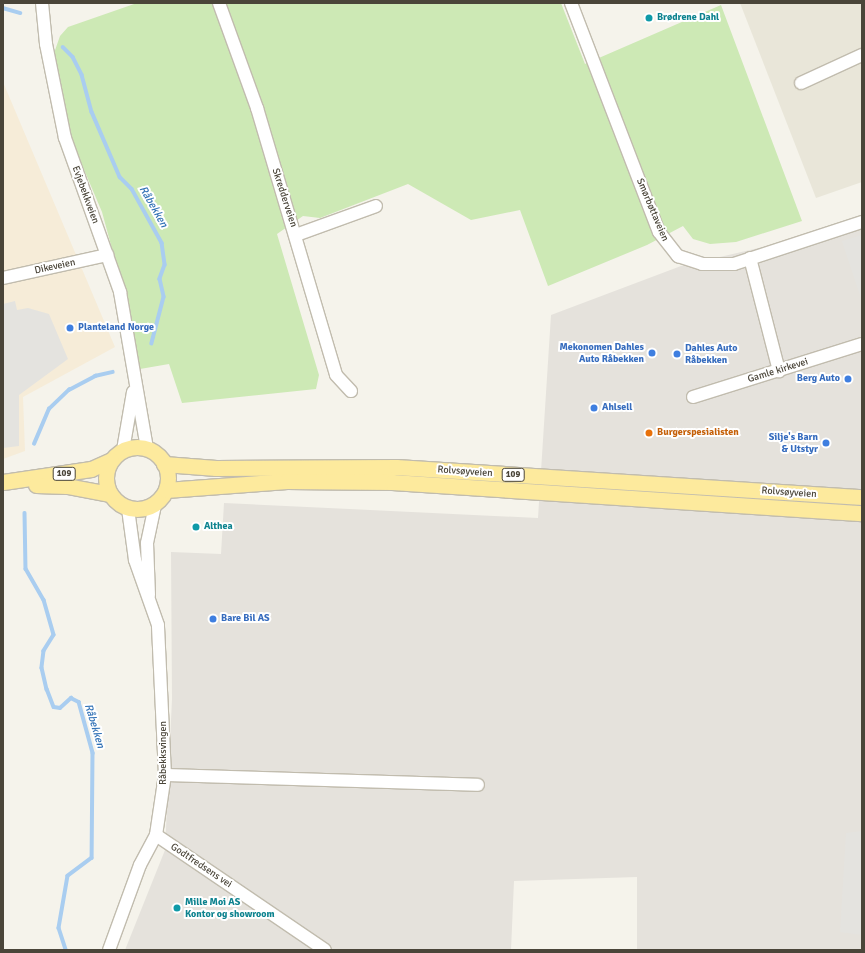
<!DOCTYPE html>
<html>
<head>
<meta charset="utf-8">
<style>
  body { margin:0 }
  #map { position:relative; width:865px; height:953px; overflow:hidden; background:#f5f3eb; font-family:Signika,sans-serif }
  div>[style] { position:absolute }
  .residential>* { inset:0; background:#e9e6d9 }
  .commercial>* { inset:0; background:#f6ecd8 }
  .industrial>* { inset:0; background:#e5e2dc }
  .green>* { inset:0; background:#cde9b5 }
  .parking>* { inset:0; background:#e4e3df }
  .stream>* { height:3.5px; margin:-1.75px; padding:0 1.75px; transform-origin:1.75px; border-radius:1.75px; background:#a9cdf0 }
  .roads { filter:drop-shadow(1px 0 #c1bcae) drop-shadow(-1px 0 #c1bcae) drop-shadow(0 1px #c1bcae) drop-shadow(0 -1px #c1bcae) }
  .minor>* { height:12px; margin:-6px; padding:0 6px; transform-origin:6px; border-radius:6px; background:#fff }
  .major>* { height:15px; margin:-7.5px; padding:0 7.5px; transform-origin:7.5px; border-radius:7.5px; background:#fdea9d }
  .major>.ring { margin:-7.5px; padding:0; box-sizing:content-box; background:none; border:15px solid #fdea9d; border-radius:50% }
  .dots>* { width:11px; height:11px; translate:-50% -50%; box-sizing:border-box; border:2px solid #fff; border-radius:50% }
  span { translate:-50% -50%; white-space:nowrap; text-align:center; line-height:1.15; -webkit-text-stroke:4px #fff; paint-order:stroke }
  .shield-label span { padding:1px 3px; background:#fff; border:1px solid; border-radius:3px; -webkit-text-stroke-width:0 }
  .shield-label { font-size:9px; color:#4a4539; font-weight:700 }
  .culture-label { font-size:10px; color:#0d838f; font-weight:700 }
  .left { translate:0 -50%; text-align:left }
  .street-label { font-size:10px; color:#4a4539 }
  .shop-label { font-size:10px; color:#366cbe; font-weight:700 }
  .right { translate:-100% -50%; text-align:right }
  .food-label { font-size:10px; color:#c56008; font-weight:700 }
  .water-label { font-size:11px; color:#3272b6; font-style:italic }
  .frame { position:absolute; inset:0; border:4px solid #4a4539; pointer-events:none }
</style>
</head>
<body>
<div id="map">
  <div class="residential">
    <i style="clip-path:polygon(740px 3px,862px 3px,862px 182px,816px 198px)"></i>
  </div>
  <div class="commercial">
    <i style="clip-path:polygon(3px 82px,115px 347px,23px 397px,25px 451px,3px 459px)"></i>
  </div>
  <div class="industrial">
    <i style="clip-path:polygon(862px 224px,862px 950px,637px 950px,637px 877px,514px 881px,511px 950px,125px 950px,165px 850px,172px 699px,171px 552px,221px 554px,224px 503px,538px 518px,551px 315px,681px 266px)"></i>
  </div>
  <div class="green">
    <i style="clip-path:polygon(137px 3px,561px 3px,585px 64px,721px 5px,802px 221px,736px 242px,710px 244px,693px 239px,683px 226px,647px 245px,548px 286px,520px 210px,471px 220px,408px 184px,320px 218px,303px 216px,277px 234px,319px 375px,316px 389px,182px 403px,169px 364px,140px 369px,130px 315px,102px 212px,68px 132px,53px 56px,60px 36px,68px 27px)"></i>
  </div>
  <div class="parking">
    <i style="clip-path:polygon(862px 235px,862px 301px,842px 241px)"></i>
    <i style="clip-path:polygon(15px 301px,17px 310px,28px 308px,49px 314px,68px 359px,19px 395px,19px 446px,3px 448px,3px 304px)"></i>
    <i style="clip-path:polygon(862px 831px,862px 935px,840px 932px,846px 833px)"></i>
  </div>
  <div class="stream">
    <i style="left:3px;top:8px;width:18px;rotate:16deg"></i>
    <i style="left:63px;top:47px;width:14px;rotate:45deg"></i>
    <i style="left:73px;top:57px;width:20px;rotate:63deg"></i>
    <i style="left:82px;top:75px;width:38px;rotate:75deg"></i>
    <i style="left:92px;top:112px;width:71px;rotate:66.7deg"></i>
    <i style="left:120px;top:177px;width:17px;rotate:45deg"></i>
    <i style="left:132px;top:189px;width:62px;rotate:60.9deg"></i>
    <i style="left:162px;top:243px;width:22px;rotate:82deg"></i>
    <i style="left:165px;top:265px;width:15px;rotate:110deg"></i>
    <i style="left:160px;top:279px;width:18px;rotate:77deg"></i>
    <i style="left:164px;top:297px;width:48px;rotate:104.6deg"></i>
    <i style="left:34px;top:444px;width:38px;rotate:-67deg"></i>
    <i style="left:49px;top:409px;width:28px;rotate:-44deg"></i>
    <i style="left:69px;top:390px;width:30px;rotate:-28deg"></i>
    <i style="left:95px;top:376px;width:18px;rotate:-13deg"></i>
    <i style="left:25px;top:513px;width:56px;rotate:89deg"></i>
    <i style="left:26px;top:569px;width:36px;rotate:60deg"></i>
    <i style="left:44px;top:600px;width:36px;rotate:74deg"></i>
    <i style="left:54px;top:635px;width:19px;rotate:122deg"></i>
    <i style="left:44px;top:651px;width:17px;rotate:97deg"></i>
    <i style="left:42px;top:668px;width:22px;rotate:77deg"></i>
    <i style="left:47px;top:689px;width:19px;rotate:69deg"></i>
    <i style="left:54px;top:707px;width:6px;rotate:9deg"></i>
    <i style="left:60px;top:708px;width:15px;rotate:-42deg"></i>
    <i style="left:71px;top:698px;width:9px;rotate:27deg"></i>
    <i style="left:79px;top:702px;width:53px;rotate:74.6deg"></i>
    <i style="left:93px;top:753px;width:105px;rotate:90.5deg"></i>
    <i style="left:92px;top:858px;width:30px;rotate:143deg"></i>
    <i style="left:68px;top:876px;width:53px;rotate:99.8deg"></i>
    <i style="left:59px;top:928px;width:23px;rotate:72deg"></i>
  </div>
  <div class="roads">
    <div class="minor">
      <i style="left:42px;top:3px;width:41px;rotate:84.4deg"></i>
      <i style="left:46px;top:44px;width:96px;rotate:78.6deg"></i>
      <i style="left:65px;top:138px;width:164px;rotate:70.3deg"></i>
      <i style="left:120px;top:292px;width:159px;rotate:80.2deg"></i>
      <i style="left:219px;top:3px;width:112px;rotate:70.1deg"></i>
      <i style="left:257px;top:108px;width:278px;rotate:73.5deg"></i>
      <i style="left:336px;top:375px;width:22px;rotate:47deg"></i>
      <i style="left:571px;top:3px;width:245px;rotate:69deg"></i>
      <i style="left:659px;top:232px;width:31px;rotate:52deg"></i>
      <i style="left:678px;top:256px;width:25px;rotate:18deg"></i>
      <i style="left:702px;top:264px;width:32px"></i>
      <i style="left:734px;top:264px;width:135px;rotate:-18.2deg"></i>
      <i style="left:801px;top:83px;width:67px;rotate:-24.7deg"></i>
      <i style="left:296px;top:235px;width:85px;rotate:-19.9deg"></i>
      <i style="left:750px;top:258px;width:117px;rotate:75.6deg"></i>
      <i style="left:3px;top:278px;width:107px;rotate:-12.5deg"></i>
      <i style="left:693px;top:397px;width:177px;rotate:-17.4deg"></i>
      <i style="left:123px;top:450px;width:59px;rotate:-80.2deg"></i>
      <i style="left:149px;top:595px;width:52px;rotate:-92.2deg"></i>
      <i style="left:147px;top:543px;width:40px;rotate:-78deg"></i>
      <i style="left:165px;top:775px;width:313px;rotate:1.8deg"></i>
      <i style="left:156px;top:835px;width:204px;rotate:34.2deg"></i>
      <i style="left:109px;top:950px;width:90px;rotate:-70deg"></i>
      <i style="left:140px;top:865px;width:34px;rotate:-62deg"></i>
      <i style="left:156px;top:835px;width:61px;rotate:-81.5deg"></i>
      <i style="left:165px;top:775px;width:150px;rotate:-92.7deg"></i>
      <i style="left:158px;top:625px;width:69px;rotate:-109.5deg"></i>
      <i style="left:135px;top:560px;width:51px;rotate:-97.8deg"></i>
    </div>
    <div class="major">
      <i class="ring" style="left:106px;top:447px;width:47px;height:47px"></i>
      <i style="left:164px;top:464px;width:52px;rotate:4.4deg"></i>
      <i style="left:216px;top:468px;width:180px;rotate:-0.3deg"></i>
      <i style="left:396px;top:467px;width:467px;rotate:3.7deg"></i>
      <i style="left:3px;top:482px;width:89px;rotate:-8.4deg"></i>
      <i style="left:91px;top:469px;width:22px;rotate:-24deg"></i>
      <i style="left:36px;top:485px;width:31px;rotate:2deg"></i>
      <i style="left:67px;top:486px;width:44px;rotate:10.5deg"></i>
      <i style="left:166px;top:490px;width:121px;rotate:-4.3deg"></i>
      <i style="left:287px;top:481px;width:105px;rotate:0.5deg"></i>
      <i style="left:392px;top:482px;width:471px;rotate:3.8deg"></i>
    </div>
  </div>
  <div class="dots">
    <i style="left:649px;top:18px;background:#0f9aa8"></i>
    <i style="left:70px;top:328px;background:#3f7fe0"></i>
    <i style="left:652px;top:353px;background:#3f7fe0"></i>
    <i style="left:677px;top:354px;background:#3f7fe0"></i>
    <i style="left:848px;top:379px;background:#3f7fe0"></i>
    <i style="left:594px;top:408px;background:#3f7fe0"></i>
    <i style="left:649px;top:433px;background:#e8710a"></i>
    <i style="left:826px;top:443px;background:#3f7fe0"></i>
    <i style="left:196px;top:527px;background:#0f9aa8"></i>
    <i style="left:213px;top:619px;background:#3f7fe0"></i>
    <i style="left:177px;top:908px;background:#0f9aa8"></i>
  </div>
  <div class="shield-label">
    <span style="left:64px;top:474px">109</span>
    <span style="left:513px;top:475px">109</span>
  </div>
  <div class="culture-label">
    <span class="left" style="left:657px;top:18px">Brødrene Dahl</span>
    <span class="left" style="left:204px;top:527px">Althea</span>
    <span class="left" style="left:185px;top:908px">Mille Moi AS<br>Kontor og showroom</span>
  </div>
  <div class="street-label">
    <span style="left:85px;top:195px;rotate:70deg">Evjebekkveien</span>
    <span style="left:284px;top:198px;rotate:72deg">Skredderveien</span>
    <span style="left:652px;top:210px;rotate:67deg">Smørbøttaveien</span>
    <span style="left:55px;top:267px;rotate:-12deg">Dikeveien</span>
    <span style="left:778px;top:371px;rotate:-17deg">Gamle kirkevei</span>
    <span style="left:465px;top:472px;rotate:4deg">Rolvsøyveien</span>
    <span style="left:789px;top:493px;rotate:4deg">Rolvsøyveien</span>
    <span style="left:164px;top:753px;rotate:-90deg">Råbekksvingen</span>
    <span style="left:201px;top:866px;rotate:34deg">Godtfredsens vei</span>
  </div>
  <div class="shop-label">
    <span class="left" style="left:78px;top:328px">Planteland Norge</span>
    <span class="right" style="left:644px;top:353px">Mekonomen Dahles<br>Auto Råbekken</span>
    <span class="left" style="left:685px;top:354px">Dahles Auto<br>Råbekken</span>
    <span class="right" style="left:840px;top:379px">Berg Auto</span>
    <span class="left" style="left:602px;top:408px">Ahlsell</span>
    <span class="right" style="left:818px;top:443px">Silje's Barn<br>&amp; Utstyr</span>
    <span class="left" style="left:221px;top:619px">Bare Bil AS</span>
  </div>
  <div class="food-label">
    <span class="left" style="left:657px;top:433px">Burgerspesialisten</span>
  </div>
  <div class="water-label">
    <span style="left:153px;top:207px;rotate:60deg">Råbekken</span>
    <span style="left:94px;top:726px;rotate:73deg">Råbekken</span>
  </div>
  <div class="frame"></div>
</div>
</body>
</html>
